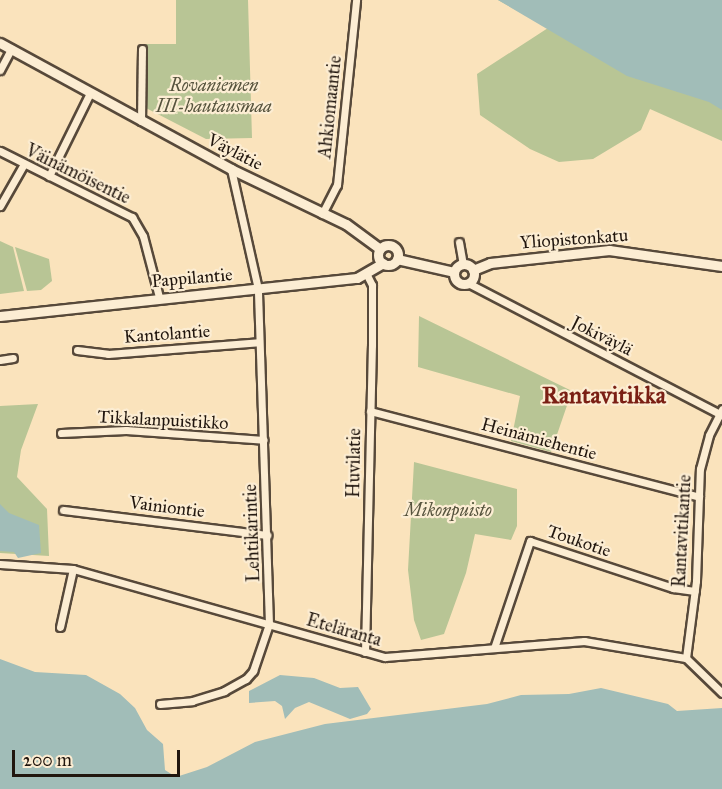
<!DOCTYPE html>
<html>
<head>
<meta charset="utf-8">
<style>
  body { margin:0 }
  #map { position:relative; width:722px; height:789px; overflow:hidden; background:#fae3bc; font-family:"IM FELL Great Primer",serif }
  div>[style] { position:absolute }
  .green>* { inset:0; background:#b8c595 }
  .water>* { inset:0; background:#a1bdb8 }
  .roads { filter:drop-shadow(2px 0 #57493a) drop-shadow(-2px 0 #57493a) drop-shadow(0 2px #57493a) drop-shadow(0 -2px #57493a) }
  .street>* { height:7px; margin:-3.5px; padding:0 3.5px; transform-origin:3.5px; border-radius:3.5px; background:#fcedd3 }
  .secondary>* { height:9px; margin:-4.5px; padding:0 4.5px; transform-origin:4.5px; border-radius:4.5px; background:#fcedd3 }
  .secondary>.ring { margin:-4.5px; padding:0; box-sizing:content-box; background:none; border:9px solid #fcedd3; border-radius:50% }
  span { translate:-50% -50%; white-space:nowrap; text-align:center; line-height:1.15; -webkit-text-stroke:4.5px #fcedd3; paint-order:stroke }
  .park-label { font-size:18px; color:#56533d; font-style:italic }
  .street-label { font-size:18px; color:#21160e }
  .district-label { font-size:24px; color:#7a1f14; font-weight:700 }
  .scale { position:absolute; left:12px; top:750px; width:168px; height:27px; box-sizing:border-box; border:3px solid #21160e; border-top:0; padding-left:8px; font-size:18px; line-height:21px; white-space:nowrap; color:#21160e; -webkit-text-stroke:4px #fcedd3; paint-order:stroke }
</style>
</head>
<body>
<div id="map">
  <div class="green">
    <i style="clip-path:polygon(176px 0,248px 0,252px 138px,206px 139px,144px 107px,143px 44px,176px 44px)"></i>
    <i style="clip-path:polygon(498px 0,722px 0,722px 141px,650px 109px,641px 130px,593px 159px,559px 162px,530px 149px,480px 115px,477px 74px,548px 28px)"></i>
    <i style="clip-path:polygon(0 241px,13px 247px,24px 291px,0 294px)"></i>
    <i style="clip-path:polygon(15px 247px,49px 259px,52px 281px,41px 290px,27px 291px)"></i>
    <i style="clip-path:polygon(419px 316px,572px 391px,551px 452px,511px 441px,520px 396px,418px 367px)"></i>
    <i style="clip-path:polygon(38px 404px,21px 450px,17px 477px,47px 509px,49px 556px,0 553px,0 406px)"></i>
    <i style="clip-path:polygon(414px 462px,517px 489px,517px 526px,511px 540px,475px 534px,466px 573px,444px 634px,421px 640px,414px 620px,408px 570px)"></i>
  </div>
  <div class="water">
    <i style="clip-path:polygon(498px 0,722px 0,722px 110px,709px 102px,627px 76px)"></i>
    <i style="clip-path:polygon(0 504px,9px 513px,39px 525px,41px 553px,18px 558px,14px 552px,0 551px)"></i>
    <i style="clip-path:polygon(0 659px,35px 672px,86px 675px,120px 694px,135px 708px,147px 730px,163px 744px,165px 770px,176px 777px,207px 767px,255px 742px,325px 724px,487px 704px,521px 695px,569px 694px,601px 688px,668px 704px,677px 711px,722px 708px,722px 789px,0 789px)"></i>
    <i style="clip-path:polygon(280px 675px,314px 678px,340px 688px,358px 687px,371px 709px,367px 714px,350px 719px,309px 702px,295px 708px,285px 719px,282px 706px,275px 701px,249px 703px,249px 691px)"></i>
  </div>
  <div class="roads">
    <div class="street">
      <i style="left:0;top:70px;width:24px;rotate:-62deg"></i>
      <i style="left:141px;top:121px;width:72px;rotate:-89.2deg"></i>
      <i style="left:0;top:151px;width:148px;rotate:26.6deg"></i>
      <i style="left:132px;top:217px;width:22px;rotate:60deg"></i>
      <i style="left:143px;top:236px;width:63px;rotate:75.3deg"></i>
      <i style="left:49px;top:176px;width:93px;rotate:-63.7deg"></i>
      <i style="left:0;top:206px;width:48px;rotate:-60.3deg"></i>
      <i style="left:322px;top:214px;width:33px;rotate:-63deg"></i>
      <i style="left:337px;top:185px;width:186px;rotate:-84.1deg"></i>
      <i style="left:459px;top:242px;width:23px;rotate:80deg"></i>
      <i style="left:468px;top:283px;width:286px;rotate:27.5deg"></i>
      <i style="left:77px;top:350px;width:31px;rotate:7deg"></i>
      <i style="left:108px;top:354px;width:151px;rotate:-4.5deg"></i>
      <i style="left:0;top:360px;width:13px;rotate:-9deg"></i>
      <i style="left:370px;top:411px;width:340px;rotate:14.6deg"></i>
      <i style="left:61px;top:433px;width:65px;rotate:-2.6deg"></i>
      <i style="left:126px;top:430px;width:138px;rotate:4.1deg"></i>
      <i style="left:63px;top:510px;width:206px;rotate:7deg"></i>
      <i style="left:0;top:564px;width:73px;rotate:3.9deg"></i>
      <i style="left:73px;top:569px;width:324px;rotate:15.8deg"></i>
      <i style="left:385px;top:657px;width:200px;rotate:-4.6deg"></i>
      <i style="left:584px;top:641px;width:103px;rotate:9.5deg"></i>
      <i style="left:60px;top:627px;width:59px;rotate:-77.4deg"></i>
      <i style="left:494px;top:648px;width:113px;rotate:-71.4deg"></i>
      <i style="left:530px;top:541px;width:151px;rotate:18.2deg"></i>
      <i style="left:673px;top:588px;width:22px;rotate:8deg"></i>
      <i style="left:365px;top:652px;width:307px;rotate:-88.7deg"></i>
      <i style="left:372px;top:345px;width:60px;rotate:-90deg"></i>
      <i style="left:372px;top:285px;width:11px;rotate:-117deg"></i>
      <i style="left:686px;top:658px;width:78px;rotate:-82.6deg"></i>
      <i style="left:696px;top:581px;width:112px;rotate:-88deg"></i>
      <i style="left:700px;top:469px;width:35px;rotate:-75deg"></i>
      <i style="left:709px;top:435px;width:29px;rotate:-63deg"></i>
      <i style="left:686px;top:658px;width:50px;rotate:44.2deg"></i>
      <i style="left:160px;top:704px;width:32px;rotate:-5deg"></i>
      <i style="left:192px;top:701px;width:34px;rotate:-17deg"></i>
      <i style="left:224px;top:691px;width:25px;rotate:-29deg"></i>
      <i style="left:246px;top:679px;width:11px;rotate:-49deg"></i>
      <i style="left:253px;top:671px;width:50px;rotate:-71.2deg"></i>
      <i style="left:269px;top:624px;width:335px;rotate:-91.9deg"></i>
      <i style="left:258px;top:289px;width:123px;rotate:-102.7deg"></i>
    </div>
    <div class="secondary">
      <i style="left:0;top:43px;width:263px;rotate:28.6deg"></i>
      <i style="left:231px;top:169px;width:127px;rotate:25.6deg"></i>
      <i style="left:346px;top:224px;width:42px;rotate:36.3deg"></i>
      <i class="ring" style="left:378px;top:245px;width:11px;height:11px"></i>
      <i style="left:397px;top:259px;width:58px;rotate:12.8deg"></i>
      <i class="ring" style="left:454px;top:264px;width:11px;height:11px"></i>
      <i style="left:473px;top:270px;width:18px;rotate:-22deg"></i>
      <i style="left:490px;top:263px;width:120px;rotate:-6.2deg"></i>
      <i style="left:609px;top:250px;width:114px;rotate:8.1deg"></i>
      <i style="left:0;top:316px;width:359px;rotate:-6.1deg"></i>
      <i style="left:357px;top:278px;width:30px;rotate:-30deg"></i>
    </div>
  </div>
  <div class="park-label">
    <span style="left:214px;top:96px">Rovaniemen<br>III-hautausmaa</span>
    <span style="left:448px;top:510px">Mikonpuisto</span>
  </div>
  <div class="street-label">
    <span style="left:330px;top:107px;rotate:-84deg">Ahkiomaantie</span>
    <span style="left:235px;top:152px;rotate:27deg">Väylätie</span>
    <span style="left:78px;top:174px;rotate:26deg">Väinämöisentie</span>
    <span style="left:574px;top:239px;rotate:-4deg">Yliopistonkatu</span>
    <span style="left:192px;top:278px;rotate:-5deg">Pappilantie</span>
    <span style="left:167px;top:334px;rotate:-4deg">Kantolantie</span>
    <span style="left:602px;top:336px;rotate:27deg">Jokiväylä</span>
    <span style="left:163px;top:420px;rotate:3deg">Tikkalanpuistikko</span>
    <span style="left:539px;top:439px;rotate:15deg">Heinämiehentie</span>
    <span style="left:354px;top:463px;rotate:-89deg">Huvilatie</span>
    <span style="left:167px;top:507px;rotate:7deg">Vainiontie</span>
    <span style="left:682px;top:531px;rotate:-87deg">Rantavitikantie</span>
    <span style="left:252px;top:533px;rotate:-92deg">Lehtikarintie</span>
    <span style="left:579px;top:541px;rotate:19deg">Toukotie</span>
    <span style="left:344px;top:630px;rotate:16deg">Eteläranta</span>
  </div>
  <div class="district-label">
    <span style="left:604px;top:396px">Rantavitikka</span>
  </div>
  <div class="scale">200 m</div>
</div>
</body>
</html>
